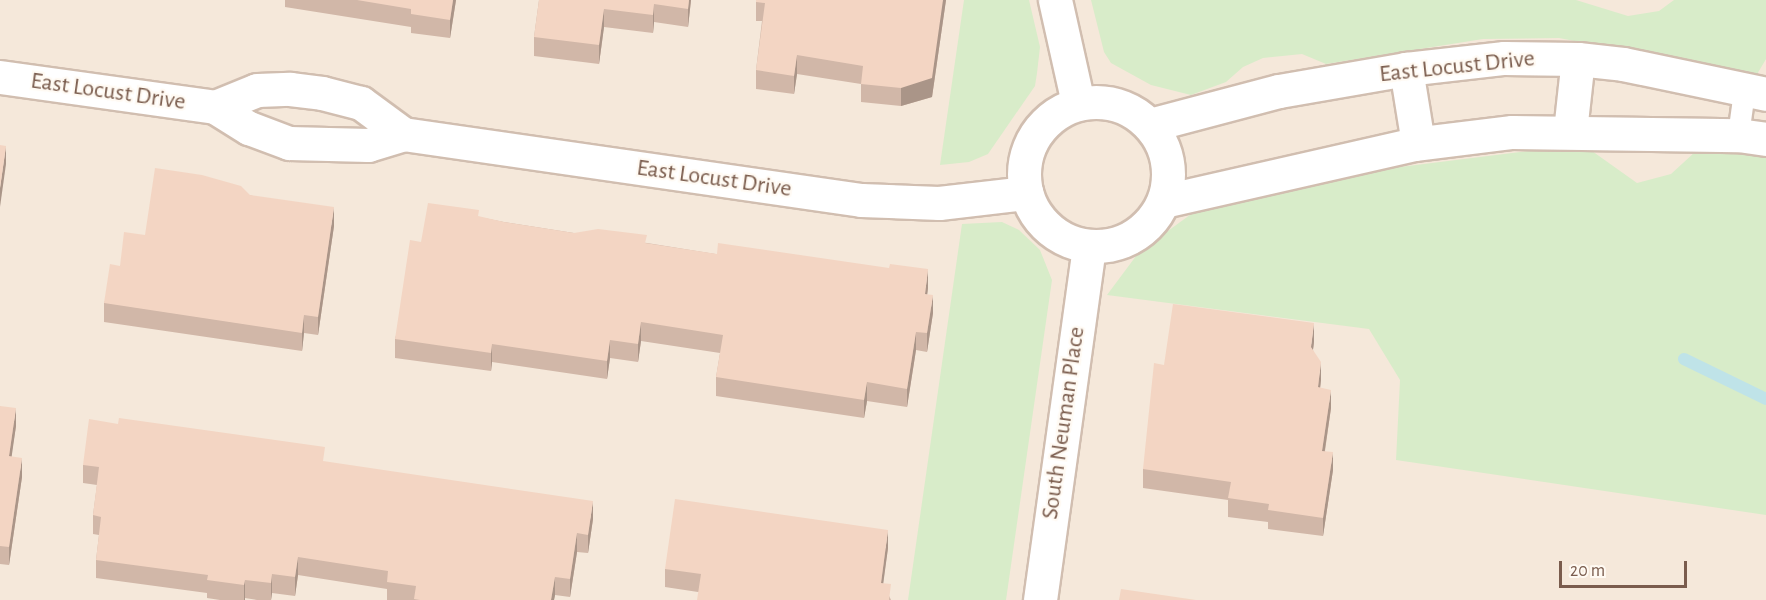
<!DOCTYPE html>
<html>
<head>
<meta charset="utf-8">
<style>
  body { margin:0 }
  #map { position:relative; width:1766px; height:600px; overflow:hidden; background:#fdf6ec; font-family:"Alegreya Sans",sans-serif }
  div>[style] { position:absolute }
  .residential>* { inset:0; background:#f5e8da; transform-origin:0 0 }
  .green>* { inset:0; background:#d8ecc9 }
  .stream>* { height:12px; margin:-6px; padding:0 6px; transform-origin:6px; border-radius:6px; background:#bfe3e8 }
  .roads { filter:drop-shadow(2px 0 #d1beb0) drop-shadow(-2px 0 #d1beb0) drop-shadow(0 2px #d1beb0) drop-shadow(0 -2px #d1beb0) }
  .lane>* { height:21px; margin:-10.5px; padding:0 10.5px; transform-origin:10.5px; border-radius:10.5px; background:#fff }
  .street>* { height:33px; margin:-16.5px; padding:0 16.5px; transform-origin:16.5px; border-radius:16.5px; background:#fff }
  .street>.ring { margin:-16.5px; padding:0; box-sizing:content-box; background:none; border:33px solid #fff; border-radius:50% }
  .wall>* { inset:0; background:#d1b7a8 }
  .shaded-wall>* { inset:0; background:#aa9588 }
  .building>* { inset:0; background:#f3d5c3 }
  span { translate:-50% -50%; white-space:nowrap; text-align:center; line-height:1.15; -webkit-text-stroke:4.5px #fffaf3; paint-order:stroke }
  .street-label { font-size:24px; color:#7a5c4d }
  .scale { position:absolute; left:1559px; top:561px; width:128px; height:27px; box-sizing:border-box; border:3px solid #7a5c4d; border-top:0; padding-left:8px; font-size:18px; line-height:21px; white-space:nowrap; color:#7a5c4d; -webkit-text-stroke:4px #fffaf3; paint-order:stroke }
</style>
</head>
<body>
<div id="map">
  <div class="residential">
    <i style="left:0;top:0;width:1766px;height:600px"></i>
  </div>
  <div class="green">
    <i style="clip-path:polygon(964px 0,1029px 0,1040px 47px,1037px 73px,1035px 86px,988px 154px,969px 162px,940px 165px)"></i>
    <i style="clip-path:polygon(1091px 0,1576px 0,1628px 16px,1659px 11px,1674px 0,1766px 0,1766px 59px,1756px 76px,1559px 38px,1483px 39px,1326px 64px,1302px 54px,1263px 58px,1243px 67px,1226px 82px,1191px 95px,1151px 85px,1111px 63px,1104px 52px)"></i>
    <i style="clip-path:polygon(1543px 149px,1592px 151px,1637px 183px,1671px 174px,1695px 152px,1741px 152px,1766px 157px,1766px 515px,1396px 460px,1400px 380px,1369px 329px,1107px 295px,1139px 252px,1194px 212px,1368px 171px)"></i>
    <i style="clip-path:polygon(1002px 222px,1019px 230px,1040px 250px,1052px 280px,1006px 600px,908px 600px,962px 224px)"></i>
  </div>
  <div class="stream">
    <i style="left:1684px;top:359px;width:91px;rotate:26deg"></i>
  </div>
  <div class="roads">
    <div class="lane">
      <i style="left:1738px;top:135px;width:44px;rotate:-82.2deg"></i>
    </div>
    <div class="street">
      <i style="left:1055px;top:0;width:106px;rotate:77.4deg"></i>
      <i style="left:1406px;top:69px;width:75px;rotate:80.8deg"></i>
      <i style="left:0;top:77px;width:217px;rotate:7.9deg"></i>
      <i style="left:215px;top:107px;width:40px;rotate:32deg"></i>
      <i style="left:249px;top:128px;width:43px;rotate:20.6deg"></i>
      <i style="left:289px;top:143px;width:79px;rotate:1.5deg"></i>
      <i style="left:368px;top:145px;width:37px;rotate:-17deg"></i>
      <i style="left:403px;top:134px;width:463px;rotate:8.2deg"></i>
      <i style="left:861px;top:200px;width:78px;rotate:2.2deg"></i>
      <i style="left:939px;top:203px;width:88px;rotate:-6.6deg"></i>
      <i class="ring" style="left:1024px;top:102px;width:111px;height:111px"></i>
      <i style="left:215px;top:107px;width:45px;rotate:-22deg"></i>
      <i style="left:257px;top:90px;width:33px;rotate:-2deg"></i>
      <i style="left:290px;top:89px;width:32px;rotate:7deg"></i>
      <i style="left:322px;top:93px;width:40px;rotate:14.4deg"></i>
      <i style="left:361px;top:103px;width:52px;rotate:36.4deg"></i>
      <i style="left:1150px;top:125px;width:133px;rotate:-14.8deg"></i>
      <i style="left:1279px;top:91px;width:129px;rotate:-9.8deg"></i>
      <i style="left:1406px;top:69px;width:99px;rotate:-6.4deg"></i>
      <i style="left:1504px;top:58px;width:74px;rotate:0.8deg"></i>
      <i style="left:1578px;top:59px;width:45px;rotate:6.3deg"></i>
      <i style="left:1623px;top:64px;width:146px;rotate:11.8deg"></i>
      <i style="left:1570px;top:131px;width:72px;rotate:-83.7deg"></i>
      <i style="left:1164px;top:201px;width:256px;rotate:-12.8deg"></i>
      <i style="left:1414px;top:144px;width:99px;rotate:-7deg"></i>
      <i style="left:1512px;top:132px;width:226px;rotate:0.8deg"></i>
      <i style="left:1738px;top:135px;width:28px;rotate:8deg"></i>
      <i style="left:1040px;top:600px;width:357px;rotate:-82.1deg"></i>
    </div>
  </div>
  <div class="wall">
    <i style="clip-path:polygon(285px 0,456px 0,450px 38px,411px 33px,411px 27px,285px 7px)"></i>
    <i style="clip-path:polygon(539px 0,691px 0,688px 27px,654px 22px,653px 33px,604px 27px,599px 64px,534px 56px,534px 37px)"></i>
    <i style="clip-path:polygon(946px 0,932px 97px,901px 106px,861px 102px,861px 84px,797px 74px,794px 94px,756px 89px,756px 70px,762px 21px,756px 21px,756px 2px)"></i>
    <i style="clip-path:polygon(250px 195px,334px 226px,318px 335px,304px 333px,302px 351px,104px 322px,104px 303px,120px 266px,145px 235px)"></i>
    <i style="clip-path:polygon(479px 217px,504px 222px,574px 233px,647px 243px,928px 288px,927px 295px,933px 313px,927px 352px,916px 350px,907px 407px,867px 401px,864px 418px,716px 396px,716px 377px,720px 353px,641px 341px,638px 362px,610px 358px,607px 379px,492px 362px,491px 371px,395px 358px,395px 339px,421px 242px)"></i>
    <i style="clip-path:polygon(1314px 342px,1313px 350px,1321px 380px,1320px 388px,1331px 408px,1325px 451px,1333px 470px,1323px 536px,1268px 529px,1268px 522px,1228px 517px,1228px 500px,1143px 488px,1143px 469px)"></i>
    <i style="clip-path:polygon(0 406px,16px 426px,11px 457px,22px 477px,9px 565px,0 564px)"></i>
    <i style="clip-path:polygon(325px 462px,593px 519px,588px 553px,577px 552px,570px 597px,555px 595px,554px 600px,387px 600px,387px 589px,298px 575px,295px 596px,272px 593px,271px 600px,257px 600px,245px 598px,245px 600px,220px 600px,207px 598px,207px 593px,96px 578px,96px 560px,99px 535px,93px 534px,93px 515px,97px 485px,83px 483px,83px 465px)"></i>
    <i style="clip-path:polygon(888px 548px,883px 583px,891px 600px,698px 592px,665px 587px,665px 569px)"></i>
  </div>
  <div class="shaded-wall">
    <i style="clip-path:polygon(453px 0,456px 0,450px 38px,450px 20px)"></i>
    <i style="clip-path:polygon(689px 0,691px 0,688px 27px,688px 9px)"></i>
    <i style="clip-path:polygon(943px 0,946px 0,932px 97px,901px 106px,901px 88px)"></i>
    <i style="clip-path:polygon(654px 4px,654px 22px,653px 33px,653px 15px)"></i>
    <i style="clip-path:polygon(604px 9px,604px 27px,599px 64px,599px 45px)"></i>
    <i style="clip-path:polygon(797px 55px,797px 74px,794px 94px,794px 76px)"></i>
    <i style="clip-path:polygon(6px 146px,6px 164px,0 207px,0 188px)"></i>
    <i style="clip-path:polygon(334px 207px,334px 226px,318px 335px,318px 317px)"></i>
    <i style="clip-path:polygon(928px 269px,928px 288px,925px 313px,925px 294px)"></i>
    <i style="clip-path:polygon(933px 295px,933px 313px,927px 352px,927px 333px)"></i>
    <i style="clip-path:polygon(304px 315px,304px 333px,302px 351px,302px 333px)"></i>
    <i style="clip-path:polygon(641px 322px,641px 341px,638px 362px,638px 344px)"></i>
    <i style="clip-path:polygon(1314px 323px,1314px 342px,1311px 365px,1311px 347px)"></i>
    <i style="clip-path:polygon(916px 332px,916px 350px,907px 407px,907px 389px)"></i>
    <i style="clip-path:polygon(610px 340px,610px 358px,607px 379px,607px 361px)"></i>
    <i style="clip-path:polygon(492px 344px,492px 362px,491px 371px,491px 353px)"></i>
    <i style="clip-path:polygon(1321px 362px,1321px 380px,1318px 406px,1318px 387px)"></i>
    <i style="clip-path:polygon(867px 382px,867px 401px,864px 418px,864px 400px)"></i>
    <i style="clip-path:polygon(1331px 390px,1331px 408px,1322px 469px,1322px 451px)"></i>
    <i style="clip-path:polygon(16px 408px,16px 426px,9px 475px,9px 456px)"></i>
    <i style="clip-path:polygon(1333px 452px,1333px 470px,1323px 536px,1323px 518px)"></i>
    <i style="clip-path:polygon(22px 458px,22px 477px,9px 565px,9px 547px)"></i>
    <i style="clip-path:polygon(593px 501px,593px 519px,588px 553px,588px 535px)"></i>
    <i style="clip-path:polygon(888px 530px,888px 548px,881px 600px,881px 583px)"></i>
    <i style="clip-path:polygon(577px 533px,577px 552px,570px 597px,570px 579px)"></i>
    <i style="clip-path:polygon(298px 557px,298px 575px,295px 596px,295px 577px)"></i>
    <i style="clip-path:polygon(272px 574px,272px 593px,271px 600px,271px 583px)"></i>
    <i style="clip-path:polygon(555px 577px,555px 595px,554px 600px,551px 600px)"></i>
    <i style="clip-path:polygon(245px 580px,245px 600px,244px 600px,244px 585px)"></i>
  </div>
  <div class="building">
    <i style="clip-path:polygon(357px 0,453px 0,450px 20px,411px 14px,411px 9px)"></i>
    <i style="clip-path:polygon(539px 0,689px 0,688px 9px,654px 4px,653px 15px,604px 9px,599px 45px,534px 37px)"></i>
    <i style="clip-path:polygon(756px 0,943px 0,932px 78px,901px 88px,861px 84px,863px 66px,797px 55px,794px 76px,756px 70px,765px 3px,756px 2px)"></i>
    <i style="clip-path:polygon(0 145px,6px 146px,0 188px)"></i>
    <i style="clip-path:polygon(155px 168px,202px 175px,241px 186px,250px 195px,334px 207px,318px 317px,304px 315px,302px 333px,104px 303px,110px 264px,120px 266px,124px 232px,145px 235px)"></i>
    <i style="clip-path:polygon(428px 203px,479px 210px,478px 216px,504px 222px,574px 233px,598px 229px,647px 235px,645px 243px,717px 254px,718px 243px,889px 268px,890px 264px,928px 269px,925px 294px,933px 295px,927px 333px,916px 332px,907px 389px,867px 382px,864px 400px,716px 377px,723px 335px,641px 322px,638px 344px,610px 340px,607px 361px,492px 344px,491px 353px,395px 339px,410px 240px,421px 242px)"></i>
    <i style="clip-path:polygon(1173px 304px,1314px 323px,1311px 347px,1321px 362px,1318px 387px,1331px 390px,1322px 451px,1333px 452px,1323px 518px,1268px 510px,1269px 504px,1228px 498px,1231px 482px,1143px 469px,1154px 363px,1164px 365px)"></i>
    <i style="clip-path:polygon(0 406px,16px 408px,9px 456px,22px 458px,9px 547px,0 546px)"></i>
    <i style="clip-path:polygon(119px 418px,325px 447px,323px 461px,593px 501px,588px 535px,577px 533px,570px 579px,555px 577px,551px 600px,420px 600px,414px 599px,416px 586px,387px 582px,388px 571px,298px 557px,295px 577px,272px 574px,271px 583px,245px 580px,244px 585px,207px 580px,208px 575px,96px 560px,101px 517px,93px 515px,99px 467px,83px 465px,89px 419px,118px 424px)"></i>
    <i style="clip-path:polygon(675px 499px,888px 530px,881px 583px,891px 584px,889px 600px,697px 600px,701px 574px,665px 569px)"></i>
    <i style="clip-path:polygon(1121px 589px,1196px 600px,1119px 600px)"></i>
  </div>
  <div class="street-label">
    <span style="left:1457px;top:67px;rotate:-6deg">East Locust Drive</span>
    <span style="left:108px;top:92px;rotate:8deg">East Locust Drive</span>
    <span style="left:714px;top:179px;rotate:8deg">East Locust Drive</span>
    <span style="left:1064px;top:423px;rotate:-82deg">South Neuman Place</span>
  </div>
  <div class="scale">20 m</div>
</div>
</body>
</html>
